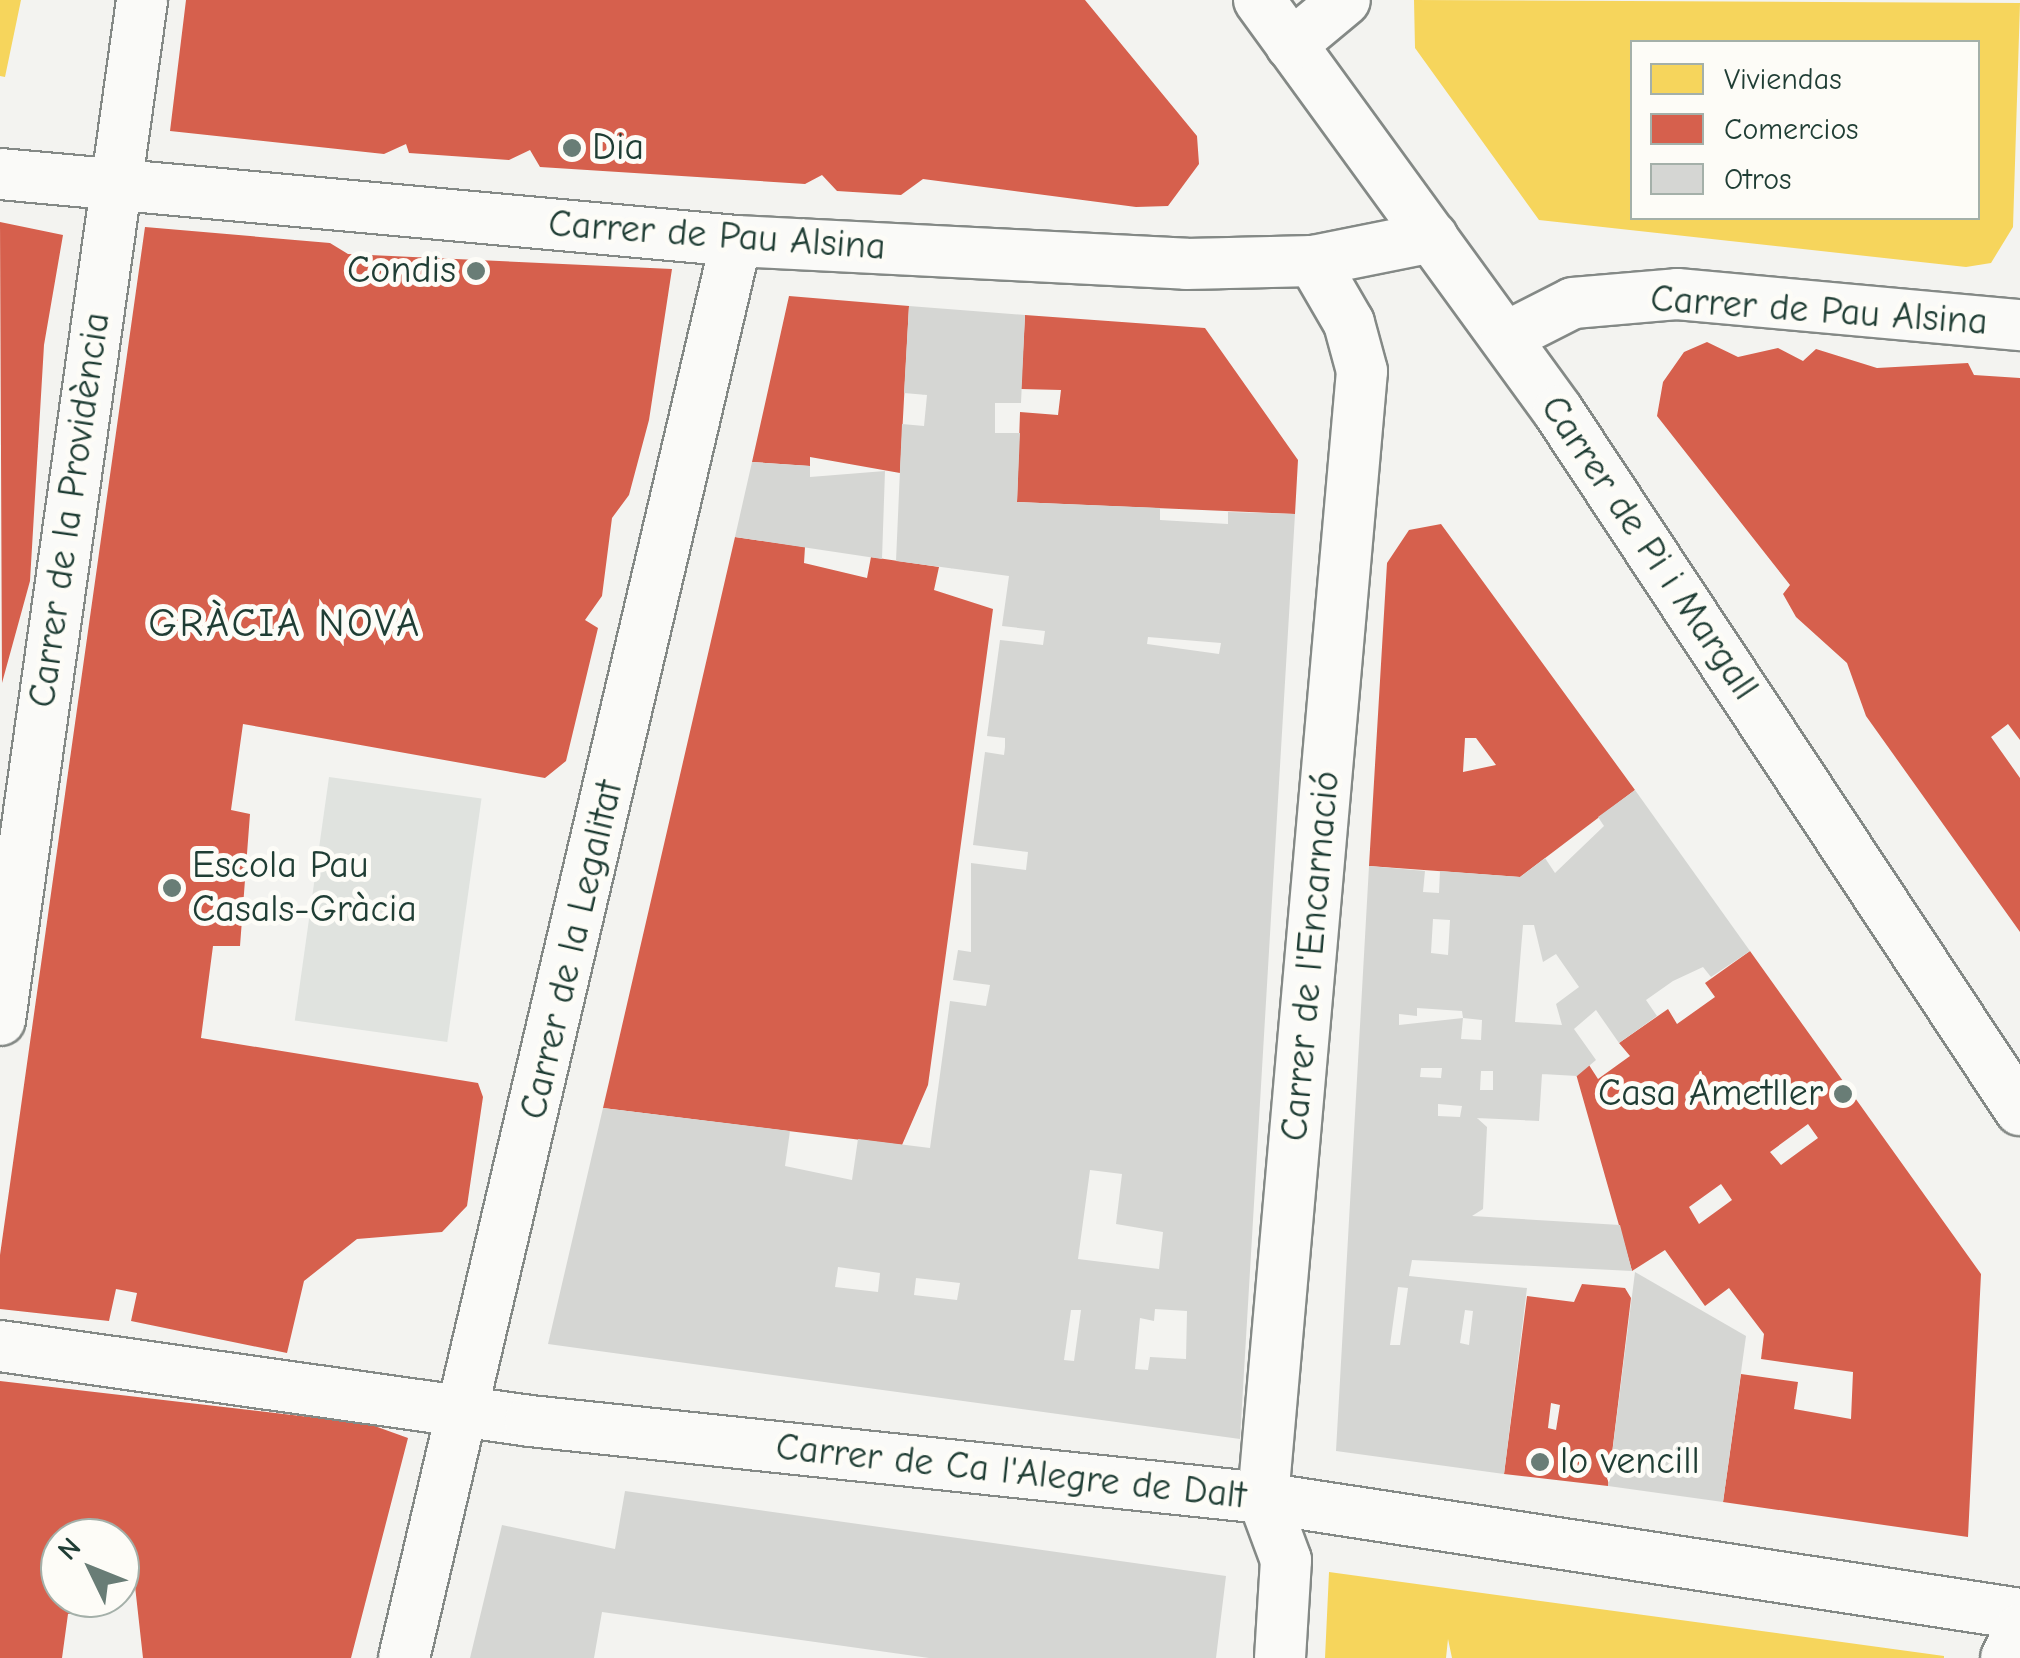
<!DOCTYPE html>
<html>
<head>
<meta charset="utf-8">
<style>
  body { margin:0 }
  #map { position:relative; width:2020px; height:1658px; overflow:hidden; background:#f3f3f0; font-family:"Comic Neue",sans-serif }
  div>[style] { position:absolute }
  .green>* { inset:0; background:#e0e3df; transform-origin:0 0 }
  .homes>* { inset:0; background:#f6d55c }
  .shops>* { inset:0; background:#d6604d }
  .building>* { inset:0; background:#d5d6d3 }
  .roads { filter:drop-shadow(2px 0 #848986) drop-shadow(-2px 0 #848986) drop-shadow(0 2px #848986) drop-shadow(0 -2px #848986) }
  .minor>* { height:50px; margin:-25px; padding:0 25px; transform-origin:25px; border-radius:25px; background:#fafaf8 }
  .dots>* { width:28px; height:28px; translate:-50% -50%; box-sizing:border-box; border:5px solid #fdfcf7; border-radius:50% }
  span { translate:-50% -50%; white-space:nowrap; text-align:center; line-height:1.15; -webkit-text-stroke:10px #fdfcf7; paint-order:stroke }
  .poi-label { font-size:38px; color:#1f3d34 }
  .left { translate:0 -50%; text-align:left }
  .right { translate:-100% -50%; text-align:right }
  .street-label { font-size:38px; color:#1f3d34 }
  .neighbourhood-label { font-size:40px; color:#1f3d34; letter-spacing:2.5px }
  .legend { position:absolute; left:1630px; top:40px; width:350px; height:180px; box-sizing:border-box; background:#fdfcf7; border:2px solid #a4b0a9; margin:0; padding:12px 18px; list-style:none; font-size:30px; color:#1f3d34 }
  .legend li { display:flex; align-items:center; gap:20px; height:50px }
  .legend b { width:50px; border:2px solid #a4b0a9 }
  .north { position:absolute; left:40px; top:1518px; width:100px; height:100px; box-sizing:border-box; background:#fdfcf7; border:2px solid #a4b0a9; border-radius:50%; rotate:313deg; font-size:28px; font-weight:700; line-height:40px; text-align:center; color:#1f3d34 }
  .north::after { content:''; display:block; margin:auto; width:35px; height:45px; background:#697d76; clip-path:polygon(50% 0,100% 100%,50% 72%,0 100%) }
</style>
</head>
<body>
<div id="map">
  <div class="green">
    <i style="left:329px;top:777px;width:154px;height:246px;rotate:8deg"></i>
  </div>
  <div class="homes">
    <i style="clip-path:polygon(0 0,21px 0,5px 77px,0 76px)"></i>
    <i style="clip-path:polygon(evenodd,1414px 0,2020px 3px,2013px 227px,1991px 263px,1966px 267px,1539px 220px,1415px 48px,1414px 0,1632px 42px,1978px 42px,1978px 218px,1632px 218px,1632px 42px)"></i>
    <i style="clip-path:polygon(1329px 1572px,1944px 1656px,1944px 1658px,1452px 1658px,1448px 1639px,1446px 1658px,1325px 1658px)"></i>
  </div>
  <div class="shops">
    <i style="clip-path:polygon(186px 0,1085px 0,1197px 136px,1199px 164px,1168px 206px,1136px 207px,923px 179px,901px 195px,837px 191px,822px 175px,805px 184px,540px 167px,530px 150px,509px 160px,409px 153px,406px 144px,384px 154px,170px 131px)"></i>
    <i style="clip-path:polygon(0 222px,63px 235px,44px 345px,30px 581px,2px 683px)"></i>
    <i style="clip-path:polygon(145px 227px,330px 243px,348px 254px,672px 269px,649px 420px,629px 495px,612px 518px,602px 596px,585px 620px,598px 628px,566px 761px,545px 778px,243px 724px,231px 810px,250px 814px,240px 946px,213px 946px,201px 1038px,478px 1083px,483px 1097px,467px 1206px,442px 1232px,357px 1239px,304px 1281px,287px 1353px,131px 1321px,137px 1293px,116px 1289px,109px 1321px,0 1309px,0 1255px)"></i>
    <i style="clip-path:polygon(789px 296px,909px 306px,900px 473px,810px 457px,810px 466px,752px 462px)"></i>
    <i style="clip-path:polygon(1025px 315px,1205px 328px,1298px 460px,1295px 514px,1017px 502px,1020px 412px,1058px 415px,1061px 390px,1021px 389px)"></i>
    <i style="clip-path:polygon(1707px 342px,1738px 357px,1778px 348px,1803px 361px,1816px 349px,1877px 368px,1968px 363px,1974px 375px,2020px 378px,2020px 740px,2008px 724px,1991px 737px,2020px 778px,2020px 932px,1866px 716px,1847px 663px,1796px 617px,1783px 594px,1790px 585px,1657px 416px,1663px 382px,1684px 352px)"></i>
    <i style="clip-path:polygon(evenodd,1441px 524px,1635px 790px,1520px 877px,1369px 866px,1387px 563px,1409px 530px,1441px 524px,1465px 738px,1476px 738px,1496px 765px,1463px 772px,1465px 738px)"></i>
    <i style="clip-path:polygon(735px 537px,805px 547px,804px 563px,867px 578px,871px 557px,939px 567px,934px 590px,993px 609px,928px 1085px,902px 1145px,603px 1108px)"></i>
    <i style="clip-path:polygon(evenodd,1750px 951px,1981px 1274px,1968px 1537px,1723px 1502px,1741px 1374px,1798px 1382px,1794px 1409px,1851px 1419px,1853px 1372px,1761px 1359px,1764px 1334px,1729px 1288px,1705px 1306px,1665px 1250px,1632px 1271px,1576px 1074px,1589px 1065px,1598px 1079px,1630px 1056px,1619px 1043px,1668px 1009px,1677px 1024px,1715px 997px,1705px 983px,1750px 951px,1808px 1124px,1818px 1138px,1781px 1165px,1770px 1152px,1808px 1124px,1750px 951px,1721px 1184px,1732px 1200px,1699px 1224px,1689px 1207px,1721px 1184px)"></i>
    <i style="clip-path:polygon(evenodd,1582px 1284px,1625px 1288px,1631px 1298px,1608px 1486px,1504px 1474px,1527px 1296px,1574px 1302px,1582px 1284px,1551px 1403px,1560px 1405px,1556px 1430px,1548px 1428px,1551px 1403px)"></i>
    <i style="clip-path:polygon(0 1381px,369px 1424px,408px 1438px,351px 1658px,143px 1658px,135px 1586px,120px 1584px,120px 1538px,60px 1538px,60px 1598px,91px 1598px,89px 1611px,68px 1614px,62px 1658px,0 1658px)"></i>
  </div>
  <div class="building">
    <i style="clip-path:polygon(evenodd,909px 306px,1025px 315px,1021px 403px,995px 403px,995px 433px,1020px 433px,1017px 502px,1160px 508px,1160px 520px,1228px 524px,1228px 512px,1295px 514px,1240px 1439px,548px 1344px,603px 1108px,790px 1131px,785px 1166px,852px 1180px,858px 1139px,930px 1148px,950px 1001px,986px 1006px,990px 985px,953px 980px,958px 950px,971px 952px,971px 863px,1026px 870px,1028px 852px,973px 845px,985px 752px,1004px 755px,1005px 747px,1005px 738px,987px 736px,1000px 640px,1043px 645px,1045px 631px,1002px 626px,1009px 576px,896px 561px,902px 424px,924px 426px,927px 395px,904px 393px,909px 306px,1148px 637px,1221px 643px,1219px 654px,1147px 644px,1148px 637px,909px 306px,1090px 1170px,1122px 1174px,1116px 1224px,1163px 1232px,1159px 1269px,1078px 1259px,1090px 1170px,909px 306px,838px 1267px,880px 1273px,878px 1292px,835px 1287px,838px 1267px,909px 306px,916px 1278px,960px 1283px,957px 1300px,914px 1295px,916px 1278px,909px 306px,1155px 1309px,1187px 1311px,1186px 1359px,1150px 1357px,1148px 1370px,1135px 1369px,1140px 1318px,1154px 1321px,1155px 1309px,909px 306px,1071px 1310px,1081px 1310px,1074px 1361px,1064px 1360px,1071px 1310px)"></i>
    <i style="clip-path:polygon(752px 462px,810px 466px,810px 477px,885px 471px,882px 559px,735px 537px)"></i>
    <i style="clip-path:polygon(evenodd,1635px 790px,1750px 951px,1711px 977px,1703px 967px,1673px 981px,1646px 1000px,1657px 1016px,1619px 1043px,1596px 1010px,1574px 1029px,1596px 1060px,1577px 1076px,1542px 1074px,1539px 1121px,1477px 1118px,1487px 1127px,1483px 1209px,1472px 1216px,1620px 1225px,1632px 1271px,1412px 1260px,1409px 1276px,1527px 1288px,1504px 1474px,1336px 1451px,1369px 866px,1425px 871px,1423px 892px,1439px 893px,1440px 871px,1520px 877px,1545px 858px,1555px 873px,1604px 826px,1598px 817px,1635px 790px,1433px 919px,1450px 920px,1448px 955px,1431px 953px,1433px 919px,1635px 790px,1523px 925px,1534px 925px,1543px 962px,1556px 954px,1579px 987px,1556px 1004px,1562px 1025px,1515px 1022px,1523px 925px,1635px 790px,1417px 1008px,1462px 1011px,1463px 1018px,1399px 1025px,1399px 1014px,1417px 1016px,1417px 1008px,1635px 790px,1463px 1018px,1482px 1020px,1481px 1040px,1461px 1039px,1463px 1018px,1635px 790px,1421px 1068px,1442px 1068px,1441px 1078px,1420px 1077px,1421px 1068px,1635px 790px,1481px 1071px,1493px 1071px,1493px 1090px,1480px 1090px,1481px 1071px,1635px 790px,1438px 1104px,1462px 1106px,1460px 1117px,1438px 1116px,1438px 1104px,1635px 790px,1398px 1287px,1408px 1288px,1400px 1345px,1390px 1345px,1398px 1287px,1635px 790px,1465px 1310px,1473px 1311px,1469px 1345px,1460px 1343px,1465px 1310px)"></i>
    <i style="clip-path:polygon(1635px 1272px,1746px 1336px,1723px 1502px,1608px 1486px)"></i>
    <i style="clip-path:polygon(625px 1491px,1226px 1576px,1216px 1658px,929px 1658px,602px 1612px,594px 1658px,470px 1658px,502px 1525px,615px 1549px)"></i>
  </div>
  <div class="roads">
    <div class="minor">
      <i style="left:1259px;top:0;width:508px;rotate:53.96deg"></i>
      <i style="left:1558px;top:411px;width:838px;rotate:56.54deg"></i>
      <i style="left:1291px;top:45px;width:70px;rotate:-39.8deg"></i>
      <i style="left:0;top:174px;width:739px;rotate:5.2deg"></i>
      <i style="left:736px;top:241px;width:451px;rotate:2.9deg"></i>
      <i style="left:1186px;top:264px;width:127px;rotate:-1.4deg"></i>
      <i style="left:1313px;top:261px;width:122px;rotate:-11.3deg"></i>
      <i style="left:1506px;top:337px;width:75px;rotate:-26.9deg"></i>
      <i style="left:1573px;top:303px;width:104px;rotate:-4.9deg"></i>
      <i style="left:1677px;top:294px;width:344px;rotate:5.2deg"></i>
      <i style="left:0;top:1020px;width:1030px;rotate:-82.07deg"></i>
      <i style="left:0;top:1346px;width:535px;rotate:8.05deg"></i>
      <i style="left:530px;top:1421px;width:737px;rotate:6deg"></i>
      <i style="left:1263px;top:1498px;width:766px;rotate:8.71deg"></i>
      <i style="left:404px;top:1658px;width:1455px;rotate:-76.81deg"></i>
      <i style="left:1280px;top:1658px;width:98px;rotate:-86.5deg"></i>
      <i style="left:1286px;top:1560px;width:66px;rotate:-110.4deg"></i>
      <i style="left:1263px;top:1498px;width:1131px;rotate:-84.98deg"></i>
      <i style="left:1362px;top:371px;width:50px;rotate:-105.2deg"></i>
      <i style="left:1349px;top:323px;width:72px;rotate:-120.1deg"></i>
      <i style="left:2006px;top:1658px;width:32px;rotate:-64deg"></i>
    </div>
  </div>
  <div class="dots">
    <i style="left:572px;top:148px;background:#697d76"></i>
    <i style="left:476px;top:271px;background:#697d76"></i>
    <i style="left:172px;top:888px;background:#697d76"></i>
    <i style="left:1843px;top:1094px;background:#697d76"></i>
    <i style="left:1540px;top:1462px;background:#697d76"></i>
  </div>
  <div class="poi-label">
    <span class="left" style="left:592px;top:148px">Dia</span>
    <span class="right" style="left:456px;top:271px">Condis</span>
    <span class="left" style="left:192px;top:888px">Escola Pau<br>Casals-Gràcia</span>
    <span class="right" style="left:1823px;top:1094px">Casa Ametller</span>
    <span class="left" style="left:1560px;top:1462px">lo vencill</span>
  </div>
  <div class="street-label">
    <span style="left:717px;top:236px;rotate:4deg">Carrer de Pau Alsina</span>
    <span style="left:1819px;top:311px;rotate:4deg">Carrer de Pau Alsina</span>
    <span style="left:70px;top:510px;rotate:-82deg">Carrer de la Providència</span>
    <span style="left:1649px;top:548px;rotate:56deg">Carrer de Pi i Margall</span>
    <span style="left:572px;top:950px;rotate:-77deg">Carrer de la Legalitat</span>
    <span style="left:1311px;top:956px;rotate:-85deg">Carrer de l'Encarnació</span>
    <span style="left:1011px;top:1472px;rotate:6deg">Carrer de Ca l'Alegre de Dalt</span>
  </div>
  <div class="neighbourhood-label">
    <span style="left:285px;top:623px">GRÀCIA NOVA</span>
  </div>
  <ul class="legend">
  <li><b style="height:28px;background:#f6d55c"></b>Viviendas</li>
  <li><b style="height:28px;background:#d6604d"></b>Comercios</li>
  <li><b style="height:28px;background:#d5d6d3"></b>Otros</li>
  </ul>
  <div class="north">N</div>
</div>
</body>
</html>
